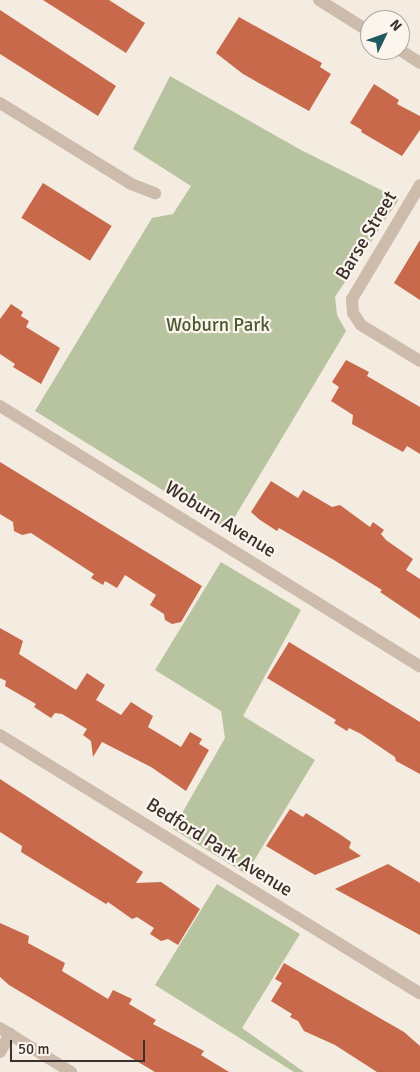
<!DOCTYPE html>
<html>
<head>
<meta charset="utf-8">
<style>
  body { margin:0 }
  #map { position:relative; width:420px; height:1072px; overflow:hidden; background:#f4ebe1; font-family:Signika,sans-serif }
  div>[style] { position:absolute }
  .green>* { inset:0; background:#b8c4a0 }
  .building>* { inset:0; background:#c8694b; transform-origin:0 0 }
  .street>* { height:12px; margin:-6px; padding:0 6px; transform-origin:6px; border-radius:6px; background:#cdbbac }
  span { translate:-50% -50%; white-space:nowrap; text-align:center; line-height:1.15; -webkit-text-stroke:4.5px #fbf5ee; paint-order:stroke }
  .street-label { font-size:19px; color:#3b302b }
  .park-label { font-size:19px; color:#4a5a2e }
  .north { position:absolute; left:360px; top:10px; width:50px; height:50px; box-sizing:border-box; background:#fbf5ee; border:1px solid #aea6a0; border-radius:50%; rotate:48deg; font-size:14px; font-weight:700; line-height:20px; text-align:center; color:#3b302b }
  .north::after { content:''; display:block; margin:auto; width:18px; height:22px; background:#1f5a5e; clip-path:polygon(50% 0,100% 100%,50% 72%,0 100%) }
  .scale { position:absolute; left:10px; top:1040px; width:135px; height:22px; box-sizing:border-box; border:2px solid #3b302b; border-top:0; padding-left:6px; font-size:15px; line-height:18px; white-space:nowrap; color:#3b302b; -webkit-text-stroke:4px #fbf5ee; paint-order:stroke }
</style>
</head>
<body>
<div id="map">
  <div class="green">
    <i style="clip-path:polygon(170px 76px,301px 150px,399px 199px,335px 297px,337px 315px,346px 331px,227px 530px,35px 411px,152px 218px,173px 214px,191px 186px,133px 149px)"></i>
    <i style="clip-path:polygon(221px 562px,301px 610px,243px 716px,315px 760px,246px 874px,173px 829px,225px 738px,221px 711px,155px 670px)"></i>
    <i style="clip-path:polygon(217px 884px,300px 934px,242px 1028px,304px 1072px,294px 1072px,155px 985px)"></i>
  </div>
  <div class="building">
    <i style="clip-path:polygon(43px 0,109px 0,145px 23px,126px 53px)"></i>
    <i style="clip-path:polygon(0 10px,116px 86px,98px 116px,0 54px)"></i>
    <i style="clip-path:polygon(239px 17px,322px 63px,320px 67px,331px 74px,309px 111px,243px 74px,216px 53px)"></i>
    <i style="clip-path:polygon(374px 84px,399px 100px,397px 104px,420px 116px,420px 130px,402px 156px,361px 132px,362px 130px,350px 123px)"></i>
    <i style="left:43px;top:183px;width:81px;height:41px;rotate:32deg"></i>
    <i style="clip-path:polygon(420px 240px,420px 300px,394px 283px)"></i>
    <i style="clip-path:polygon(11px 304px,23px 312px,21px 316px,29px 321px,26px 327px,60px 348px,41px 384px,13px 367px,15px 364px,0 354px,0 319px)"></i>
    <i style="clip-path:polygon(346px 360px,369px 372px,367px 376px,420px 407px,420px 454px,407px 446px,403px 452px,352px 424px,353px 415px,331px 401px,339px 387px,332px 382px)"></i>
    <i style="clip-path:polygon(0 462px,202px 586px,181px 622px,172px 624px,165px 620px,164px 614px,150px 605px,156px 595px,125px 575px,117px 588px,105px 581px,103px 585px,91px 578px,94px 574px,31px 533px,22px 535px,14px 531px,13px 522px,0 514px)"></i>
    <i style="clip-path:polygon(271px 481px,298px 498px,303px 490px,332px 507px,340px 505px,370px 527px,373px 522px,384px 530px,381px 534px,386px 540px,413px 559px,406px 570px,420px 579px,420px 619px,380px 592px,382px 590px,334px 560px,279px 528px,277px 531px,260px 520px,251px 512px)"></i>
    <i style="clip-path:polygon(0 628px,23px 641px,19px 654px,76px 690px,87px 673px,105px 685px,96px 700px,121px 715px,131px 702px,153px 716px,148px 727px,181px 747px,190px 732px,202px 739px,199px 744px,209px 750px,186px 791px,151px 767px,102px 742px,93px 757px,91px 741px,83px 735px,87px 729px,62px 714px,55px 713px,51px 718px,34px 707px,36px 704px,5px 686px,6px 681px,0 678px)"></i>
    <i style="clip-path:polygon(289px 642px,420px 722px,420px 774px,396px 761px,395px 757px,361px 734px,349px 728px,347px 731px,334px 723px,336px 720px,267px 678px)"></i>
    <i style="clip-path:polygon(0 779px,143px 872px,136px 883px,161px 882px,200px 909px,178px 945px,168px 939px,161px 941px,150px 934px,154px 928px,137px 917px,132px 919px,108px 902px,106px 904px,21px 852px,22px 846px,0 832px)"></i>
    <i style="clip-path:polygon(290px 809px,303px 817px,306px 813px,341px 835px,351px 842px,349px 848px,361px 856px,315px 875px,266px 846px)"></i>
    <i style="clip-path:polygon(388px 864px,420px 883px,420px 935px,335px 889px)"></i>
    <i style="clip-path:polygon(0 923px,29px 936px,28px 943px,65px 963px,62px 971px,108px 999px,113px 990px,132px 999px,129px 1004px,156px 1020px,153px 1024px,204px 1051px,201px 1055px,229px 1072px,155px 1072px,9px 985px,0 977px)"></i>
    <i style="clip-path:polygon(284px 963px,404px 1032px,420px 1046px,420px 1072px,377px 1072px,335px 1045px,304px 1031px,298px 1021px,290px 1017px,292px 1014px,271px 1001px,282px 983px,275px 979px)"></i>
  </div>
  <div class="street">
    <i style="left:319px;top:0;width:60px;rotate:32.1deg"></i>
    <i style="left:400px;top:50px;width:24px;rotate:33deg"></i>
    <i style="left:0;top:103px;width:154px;rotate:31.7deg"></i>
    <i style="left:131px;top:184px;width:26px;rotate:21deg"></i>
    <i style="left:420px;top:185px;width:133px;rotate:120.8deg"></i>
    <i style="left:352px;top:299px;width:14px;rotate:86deg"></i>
    <i style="left:353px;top:313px;width:14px;rotate:56deg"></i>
    <i style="left:361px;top:325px;width:69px;rotate:31.4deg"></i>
    <i style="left:0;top:406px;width:494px;rotate:31.8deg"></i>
    <i style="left:0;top:735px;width:493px;rotate:31.6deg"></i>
    <i style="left:0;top:1028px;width:84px;rotate:31.8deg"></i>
    <i style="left:0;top:1052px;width:21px;rotate:-61deg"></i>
  </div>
  <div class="street-label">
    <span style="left:367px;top:236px;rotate:-59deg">Barse Street</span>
    <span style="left:220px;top:520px;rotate:32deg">Woburn Avenue</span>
    <span style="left:219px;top:848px;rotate:32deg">Bedford Park Avenue</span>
  </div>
  <div class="park-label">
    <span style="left:218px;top:326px">Woburn Park</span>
  </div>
  <div class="north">N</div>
  <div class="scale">50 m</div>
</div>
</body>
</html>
